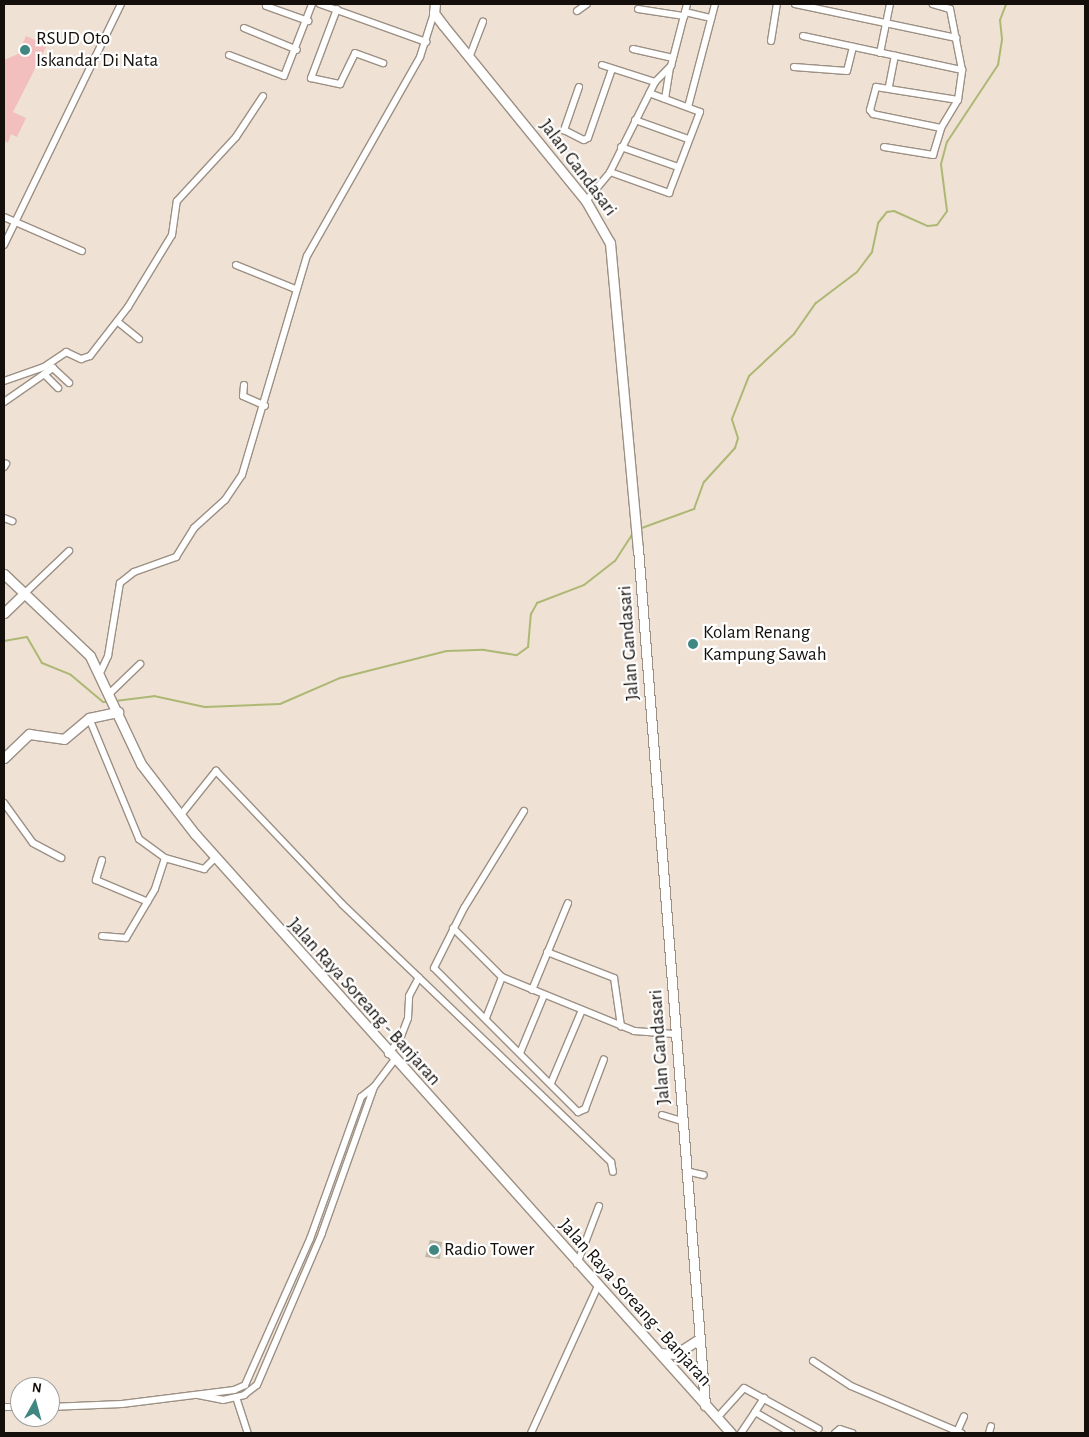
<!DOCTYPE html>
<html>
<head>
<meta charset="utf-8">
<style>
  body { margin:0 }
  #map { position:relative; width:1089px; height:1437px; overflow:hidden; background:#efe1d4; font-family:"Alegreya Sans",sans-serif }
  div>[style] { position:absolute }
  .green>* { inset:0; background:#f3bebe }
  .stream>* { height:2px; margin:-1px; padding:0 1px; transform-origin:1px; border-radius:1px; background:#adb874 }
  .building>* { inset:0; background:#bdb8a7 }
  .roads { filter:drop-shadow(1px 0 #9c9084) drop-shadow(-1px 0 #9c9084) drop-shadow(0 1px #9c9084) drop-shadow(0 -1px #9c9084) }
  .street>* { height:6px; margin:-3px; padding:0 3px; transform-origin:3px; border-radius:3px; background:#fff }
  .secondary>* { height:9px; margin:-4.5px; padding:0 4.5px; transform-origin:4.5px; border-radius:4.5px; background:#fff }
  .dots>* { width:14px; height:14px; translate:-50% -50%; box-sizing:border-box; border:2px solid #fff; border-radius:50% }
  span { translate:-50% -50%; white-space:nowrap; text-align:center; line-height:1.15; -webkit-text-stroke:4.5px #fff; paint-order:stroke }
  .poi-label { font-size:19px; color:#140f0b }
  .left { translate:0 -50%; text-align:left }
  .street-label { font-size:19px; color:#140f0b }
  .frame { position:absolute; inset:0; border:5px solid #140f0b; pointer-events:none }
  .north { position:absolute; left:10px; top:1377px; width:50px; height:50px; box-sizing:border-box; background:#fff; border:1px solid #a19f9d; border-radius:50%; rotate:7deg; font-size:14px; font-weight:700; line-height:20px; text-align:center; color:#140f0b }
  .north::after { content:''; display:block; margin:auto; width:18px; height:22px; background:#408782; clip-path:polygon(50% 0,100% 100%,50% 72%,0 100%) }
</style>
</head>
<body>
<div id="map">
  <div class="green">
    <i style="clip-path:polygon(26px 36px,47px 45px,13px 112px,26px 118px,17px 137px,11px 134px,8px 143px,4px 141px,4px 60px,18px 54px)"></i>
  </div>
  <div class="stream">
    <i style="left:639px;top:529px;width:59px;rotate:-20deg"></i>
    <i style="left:694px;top:509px;width:29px;rotate:-70deg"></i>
    <i style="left:704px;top:482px;width:46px;rotate:-47.6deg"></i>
    <i style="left:735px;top:448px;width:10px;rotate:-73deg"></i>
    <i style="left:738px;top:438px;width:20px;rotate:-108deg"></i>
    <i style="left:732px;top:419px;width:46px;rotate:-68.4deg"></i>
    <i style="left:749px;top:376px;width:62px;rotate:-43deg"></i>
    <i style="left:794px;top:334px;width:38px;rotate:-55deg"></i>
    <i style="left:816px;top:303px;width:51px;rotate:-37.1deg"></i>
    <i style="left:857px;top:272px;width:25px;rotate:-53deg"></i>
    <i style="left:872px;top:252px;width:30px;rotate:-78deg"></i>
    <i style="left:878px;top:223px;width:14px;rotate:-51deg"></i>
    <i style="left:887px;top:212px;width:7px;rotate:-8deg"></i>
    <i style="left:894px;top:211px;width:37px;rotate:24deg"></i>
    <i style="left:928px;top:226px;width:9px;rotate:-6deg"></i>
    <i style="left:937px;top:225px;width:17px;rotate:-54deg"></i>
    <i style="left:947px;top:211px;width:47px;rotate:-97.3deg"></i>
    <i style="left:941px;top:164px;width:23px;rotate:-75deg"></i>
    <i style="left:947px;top:142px;width:92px;rotate:-56.5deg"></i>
    <i style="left:998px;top:65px;width:26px;rotate:-81deg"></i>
    <i style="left:1002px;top:39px;width:19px;rotate:-96deg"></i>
    <i style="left:1000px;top:20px;width:17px;rotate:-69deg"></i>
    <i style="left:4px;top:641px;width:23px;rotate:-10deg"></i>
    <i style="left:27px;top:637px;width:30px;rotate:60deg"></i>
    <i style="left:42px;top:663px;width:31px;rotate:22deg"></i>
    <i style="left:71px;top:675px;width:42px;rotate:40.2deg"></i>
    <i style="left:103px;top:702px;width:4px"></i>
    <i style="left:115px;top:701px;width:39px;rotate:-7deg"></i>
    <i style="left:154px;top:696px;width:52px;rotate:12.2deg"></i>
    <i style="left:205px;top:707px;width:75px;rotate:-2.3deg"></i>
    <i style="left:280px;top:704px;width:65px;rotate:-23.4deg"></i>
    <i style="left:340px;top:678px;width:110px;rotate:-14.2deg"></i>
    <i style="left:447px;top:651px;width:37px;rotate:-2deg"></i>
    <i style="left:484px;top:650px;width:33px;rotate:9deg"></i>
    <i style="left:517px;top:655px;width:14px;rotate:-36deg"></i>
    <i style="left:528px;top:647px;width:33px;rotate:-85deg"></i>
    <i style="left:531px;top:614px;width:13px;rotate:-61deg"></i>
    <i style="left:537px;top:603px;width:50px;rotate:-21deg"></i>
    <i style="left:584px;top:585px;width:39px;rotate:-38deg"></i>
    <i style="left:615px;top:561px;width:33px;rotate:-57deg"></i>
  </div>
  <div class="building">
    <i style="clip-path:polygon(430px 1240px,442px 1242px,440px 1259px,425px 1257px)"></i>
  </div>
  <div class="roads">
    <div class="street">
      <i style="left:320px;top:4px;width:113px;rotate:19.7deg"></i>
      <i style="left:795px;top:4px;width:165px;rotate:11.9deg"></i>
      <i style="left:266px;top:6px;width:45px;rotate:19.7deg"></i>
      <i style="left:337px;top:9px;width:74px;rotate:110.6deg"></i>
      <i style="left:311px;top:78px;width:30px;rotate:12deg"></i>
      <i style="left:340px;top:84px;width:34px;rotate:-64deg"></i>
      <i style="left:355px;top:53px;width:30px;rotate:20deg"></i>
      <i style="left:638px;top:9px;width:47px;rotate:8.7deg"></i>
      <i style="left:577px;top:11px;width:12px;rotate:-35deg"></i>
      <i style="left:685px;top:12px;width:27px;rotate:13deg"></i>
      <i style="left:244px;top:28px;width:57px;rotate:22.5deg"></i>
      <i style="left:803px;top:36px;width:163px;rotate:12.1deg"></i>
      <i style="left:771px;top:41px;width:37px;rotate:-81deg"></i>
      <i style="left:633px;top:49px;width:41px;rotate:12.7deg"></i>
      <i style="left:880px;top:53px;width:50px;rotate:-78.5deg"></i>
      <i style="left:229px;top:55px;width:59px;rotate:20.9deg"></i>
      <i style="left:284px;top:76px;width:77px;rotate:-68.7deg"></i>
      <i style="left:469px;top:58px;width:39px;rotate:-69deg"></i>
      <i style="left:602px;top:65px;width:56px;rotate:17.8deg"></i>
      <i style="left:794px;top:67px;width:53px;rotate:4.3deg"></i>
      <i style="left:847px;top:71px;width:25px;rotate:-76deg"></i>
      <i style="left:889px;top:86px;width:31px;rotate:-79deg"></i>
      <i style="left:579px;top:87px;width:46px;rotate:109.2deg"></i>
      <i style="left:564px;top:130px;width:22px;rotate:27deg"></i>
      <i style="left:584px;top:140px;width:4px;rotate:-27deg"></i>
      <i style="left:588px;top:138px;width:73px;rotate:-70.8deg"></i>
      <i style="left:665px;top:99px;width:32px;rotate:-81deg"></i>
      <i style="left:688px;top:107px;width:106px;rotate:-75.3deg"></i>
      <i style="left:635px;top:120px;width:56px;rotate:19.7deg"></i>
      <i style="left:941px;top:128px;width:69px;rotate:-168.4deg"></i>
      <i style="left:873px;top:114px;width:5px;rotate:-127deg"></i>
      <i style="left:870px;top:110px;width:24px;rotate:-75deg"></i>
      <i style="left:876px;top:87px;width:83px;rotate:9deg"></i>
      <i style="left:621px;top:147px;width:60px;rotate:19.3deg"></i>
      <i style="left:884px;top:147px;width:50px;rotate:9.3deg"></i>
      <i style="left:933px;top:155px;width:28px;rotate:-73deg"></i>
      <i style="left:941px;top:128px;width:33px;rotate:-59deg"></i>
      <i style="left:958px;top:100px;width:30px;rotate:-82deg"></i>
      <i style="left:962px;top:70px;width:62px;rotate:-101.1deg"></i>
      <i style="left:950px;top:9px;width:18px;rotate:-164deg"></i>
      <i style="left:610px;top:172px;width:63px;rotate:19.6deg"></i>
      <i style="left:669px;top:193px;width:87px;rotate:-69.1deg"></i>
      <i style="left:700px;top:112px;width:54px;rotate:-159.6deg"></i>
      <i style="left:586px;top:201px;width:38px;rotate:-50deg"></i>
      <i style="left:610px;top:172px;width:101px;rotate:-63.4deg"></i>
      <i style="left:655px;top:82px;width:23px;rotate:-45deg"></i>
      <i style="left:671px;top:66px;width:64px;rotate:-75.5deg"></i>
      <i style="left:4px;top:217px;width:85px;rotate:23.6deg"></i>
      <i style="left:4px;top:245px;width:268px;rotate:-64.1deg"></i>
      <i style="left:236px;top:265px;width:64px;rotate:22.1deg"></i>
      <i style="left:118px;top:322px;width:27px;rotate:39deg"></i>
      <i style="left:44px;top:374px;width:20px;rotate:45deg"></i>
      <i style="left:4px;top:381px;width:42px;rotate:-19.3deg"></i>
      <i style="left:44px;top:367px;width:27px;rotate:-34deg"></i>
      <i style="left:66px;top:352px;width:17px;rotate:25deg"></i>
      <i style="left:81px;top:359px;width:9px;rotate:-18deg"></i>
      <i style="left:90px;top:356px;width:62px;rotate:-52.2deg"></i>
      <i style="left:128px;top:307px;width:84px;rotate:-58.6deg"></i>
      <i style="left:172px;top:235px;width:34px;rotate:-82deg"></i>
      <i style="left:177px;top:201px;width:87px;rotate:-47.3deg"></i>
      <i style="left:236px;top:137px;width:49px;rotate:-56.6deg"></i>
      <i style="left:244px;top:385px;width:11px;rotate:95deg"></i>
      <i style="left:243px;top:396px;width:24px;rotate:24deg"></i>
      <i style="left:4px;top:402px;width:60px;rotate:-34.8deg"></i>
      <i style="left:53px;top:368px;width:22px;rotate:43deg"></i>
      <i style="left:4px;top:467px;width:4px;rotate:-56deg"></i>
      <i style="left:4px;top:518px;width:9px;rotate:21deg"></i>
      <i style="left:25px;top:593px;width:61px;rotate:-43.7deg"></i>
      <i style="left:101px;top:671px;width:17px;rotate:-65deg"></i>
      <i style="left:108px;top:656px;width:74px;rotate:-80.7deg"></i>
      <i style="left:120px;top:583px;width:18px;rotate:-38deg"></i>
      <i style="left:134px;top:572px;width:45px;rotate:-19.7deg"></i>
      <i style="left:176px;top:557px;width:34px;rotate:-58deg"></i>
      <i style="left:194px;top:528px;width:42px;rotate:-42.1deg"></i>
      <i style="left:225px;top:500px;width:30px;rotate:-56deg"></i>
      <i style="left:242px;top:475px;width:228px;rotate:-73.5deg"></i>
      <i style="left:307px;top:256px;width:229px;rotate:-60.4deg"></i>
      <i style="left:420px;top:57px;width:46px;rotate:-72.3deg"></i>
      <i style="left:110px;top:693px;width:42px;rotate:-44deg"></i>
      <i style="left:89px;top:718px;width:131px;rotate:67.5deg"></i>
      <i style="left:139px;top:839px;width:32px;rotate:36deg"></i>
      <i style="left:165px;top:858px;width:33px;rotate:108deg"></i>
      <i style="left:155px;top:889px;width:57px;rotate:120.6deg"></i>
      <i style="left:126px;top:938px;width:24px;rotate:-175deg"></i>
      <i style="left:4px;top:803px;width:49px;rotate:54.1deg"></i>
      <i style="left:33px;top:843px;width:32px;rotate:28deg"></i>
      <i style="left:524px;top:811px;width:114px;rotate:121.7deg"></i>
      <i style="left:464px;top:908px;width:67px;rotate:116.6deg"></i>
      <i style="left:434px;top:968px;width:204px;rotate:45deg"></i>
      <i style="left:578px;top:1112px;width:8px;rotate:-23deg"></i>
      <i style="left:585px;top:1109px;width:53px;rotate:-69.2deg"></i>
      <i style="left:180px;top:816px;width:58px;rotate:-51.3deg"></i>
      <i style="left:216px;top:771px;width:183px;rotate:46.5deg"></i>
      <i style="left:342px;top:904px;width:373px;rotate:43.8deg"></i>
      <i style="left:611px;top:1162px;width:10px;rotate:79deg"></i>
      <i style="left:165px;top:858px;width:41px;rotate:15.8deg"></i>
      <i style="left:204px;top:869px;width:16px;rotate:-45deg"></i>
      <i style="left:102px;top:860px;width:21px;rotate:107deg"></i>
      <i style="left:96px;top:880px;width:56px;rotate:22.9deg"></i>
      <i style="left:453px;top:928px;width:69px;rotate:45deg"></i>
      <i style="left:502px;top:977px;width:143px;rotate:22.2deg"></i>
      <i style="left:634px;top:1031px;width:40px;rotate:4.3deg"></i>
      <i style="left:547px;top:952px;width:72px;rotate:21.2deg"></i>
      <i style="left:614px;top:978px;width:49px;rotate:81.7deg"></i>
      <i style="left:532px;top:990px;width:94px;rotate:-67.5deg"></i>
      <i style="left:486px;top:1018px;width:44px;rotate:-68.7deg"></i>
      <i style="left:520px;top:1053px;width:63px;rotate:-67.5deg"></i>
      <i style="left:388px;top:1054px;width:19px;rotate:-51deg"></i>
      <i style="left:400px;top:1039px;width:22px;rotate:-69deg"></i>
      <i style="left:408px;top:1018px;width:22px;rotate:-87deg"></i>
      <i style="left:409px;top:996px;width:21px;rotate:-62deg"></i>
      <i style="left:551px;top:1083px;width:79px;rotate:-67deg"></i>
      <i style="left:662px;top:1115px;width:21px;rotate:17deg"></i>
      <i style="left:686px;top:1171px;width:18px;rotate:13deg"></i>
      <i style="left:577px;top:1264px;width:62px;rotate:-69.2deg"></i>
      <i style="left:813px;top:1361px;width:45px;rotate:33.3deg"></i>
      <i style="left:851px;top:1386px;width:120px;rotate:23.1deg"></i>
      <i style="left:198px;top:1395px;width:25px;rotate:11deg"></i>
      <i style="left:223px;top:1400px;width:22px;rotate:-13deg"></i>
      <i style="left:244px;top:1395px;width:16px;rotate:-38deg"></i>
      <i style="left:257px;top:1385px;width:165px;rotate:-66.8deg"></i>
      <i style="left:322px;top:1233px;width:155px;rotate:-70.4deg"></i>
      <i style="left:236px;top:1397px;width:38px;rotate:72deg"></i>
      <i style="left:4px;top:1407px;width:16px"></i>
      <i style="left:50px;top:1407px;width:72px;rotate:-2.4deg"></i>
      <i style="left:122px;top:1404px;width:113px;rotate:-7.1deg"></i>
      <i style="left:234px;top:1390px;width:12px;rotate:-24deg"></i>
      <i style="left:245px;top:1385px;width:160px;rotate:-66deg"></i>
      <i style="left:310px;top:1239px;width:151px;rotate:-70.2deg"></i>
      <i style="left:361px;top:1097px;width:16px;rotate:-38deg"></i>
      <i style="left:374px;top:1087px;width:34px;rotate:-53deg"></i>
      <i style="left:755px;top:1412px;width:17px;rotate:-57deg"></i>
      <i style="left:717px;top:1418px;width:40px;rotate:-48deg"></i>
      <i style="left:744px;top:1388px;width:85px;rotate:28.7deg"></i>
      <i style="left:957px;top:1432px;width:17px;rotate:-66deg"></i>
      <i style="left:531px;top:1433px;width:162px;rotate:-65.5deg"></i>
      <i style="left:741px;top:1433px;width:25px;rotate:-56deg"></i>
      <i style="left:755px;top:1412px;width:42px;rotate:30.3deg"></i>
      <i style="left:835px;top:1433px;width:6px;rotate:-39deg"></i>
      <i style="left:840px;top:1429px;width:13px;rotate:18deg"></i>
      <i style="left:989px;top:1433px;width:7px;rotate:-74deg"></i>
    </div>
    <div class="secondary">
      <i style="left:435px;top:4px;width:9px;rotate:96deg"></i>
      <i style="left:434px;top:13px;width:15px;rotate:53deg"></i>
      <i style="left:443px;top:25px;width:227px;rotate:50.9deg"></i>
      <i style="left:586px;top:201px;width:48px;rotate:60.3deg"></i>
      <i style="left:610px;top:243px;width:306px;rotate:84.8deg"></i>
      <i style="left:638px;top:548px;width:860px;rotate:85.53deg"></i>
      <i style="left:4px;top:574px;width:119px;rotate:43.6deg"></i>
      <i style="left:90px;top:656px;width:119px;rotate:64.7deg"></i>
      <i style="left:141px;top:764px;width:88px;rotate:52.4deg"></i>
      <i style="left:195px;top:834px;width:804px;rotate:48.18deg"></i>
      <i style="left:4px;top:613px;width:29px;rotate:-44deg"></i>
      <i style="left:4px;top:758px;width:35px;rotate:-44deg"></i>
      <i style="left:29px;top:734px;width:35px;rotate:8deg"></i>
      <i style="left:64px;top:739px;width:33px;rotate:-40deg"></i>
      <i style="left:89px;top:718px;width:30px;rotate:-12deg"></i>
      <i style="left:660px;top:1353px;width:16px;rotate:4deg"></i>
      <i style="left:676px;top:1354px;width:27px;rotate:-33deg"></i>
    </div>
  </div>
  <div class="dots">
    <i style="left:25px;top:50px;background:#408782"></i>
    <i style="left:693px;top:644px;background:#408782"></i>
    <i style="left:434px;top:1250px;background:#408782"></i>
  </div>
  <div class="poi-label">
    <span class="left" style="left:36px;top:50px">RSUD Oto<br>Iskandar Di Nata</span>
    <span class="left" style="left:703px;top:644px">Kolam Renang<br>Kampung Sawah</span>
    <span class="left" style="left:444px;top:1250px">Radio Tower</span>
  </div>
  <div class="street-label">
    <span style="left:578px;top:168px;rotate:53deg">Jalan Gandasari</span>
    <span style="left:629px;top:643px;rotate:-94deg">Jalan Gandasari</span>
    <span style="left:364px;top:1002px;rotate:48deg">Jalan Raya Soreang - Banjaran</span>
    <span style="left:660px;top:1047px;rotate:-94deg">Jalan Gandasari</span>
    <span style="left:635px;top:1303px;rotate:48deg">Jalan Raya Soreang - Banjaran</span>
  </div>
  <div class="frame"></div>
  <div class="north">N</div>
</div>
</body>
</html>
